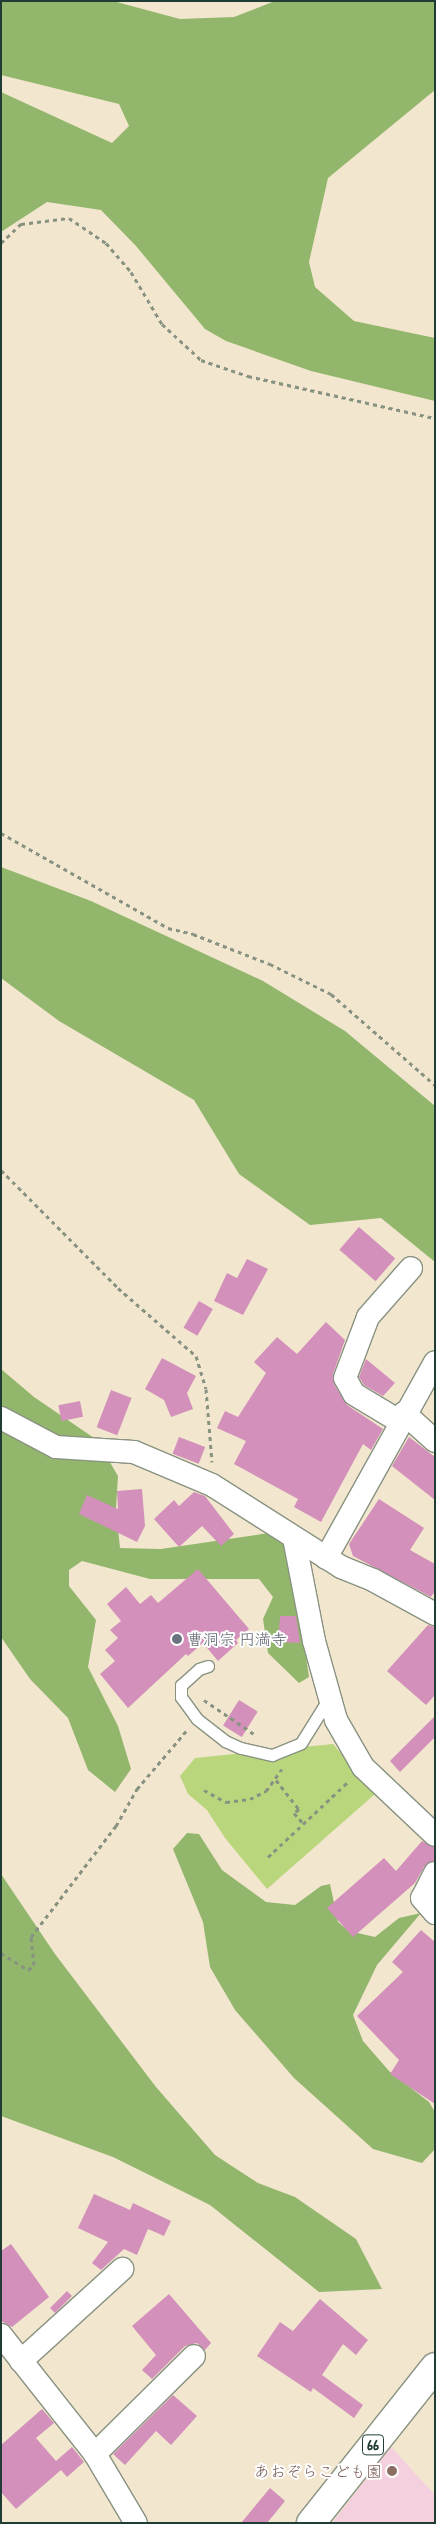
<!DOCTYPE html>
<html>
<head>
<meta charset="utf-8">
<style>
  body { margin:0 }
  #map { position:relative; width:436px; height:2524px; overflow:hidden; background:#f2e6ce; font-family:"Patrick Hand","Klee One",sans-serif }
  div>[style] { position:absolute }
  .built>* { inset:0; background:#f4cfdd }
  .green>* { inset:0; background:#b9d67c }
  .forest>* { inset:0; background:#92b76c }
  .building>* { inset:0; background:#d290ba; transform-origin:0 0 }
  .path>* { height:3px; margin-top:-1.5px; transform-origin:0; background:repeating-linear-gradient(90deg,#889281 0 4px,transparent 0 8px) }
  .roads { filter:drop-shadow(1px 0 #889281) drop-shadow(-1px 0 #889281) drop-shadow(0 1px #889281) drop-shadow(0 -1px #889281) }
  .lane>* { height:11px; margin:-5.5px; padding:0 5.5px; transform-origin:5.5px; border-radius:5.5px; background:#fff }
  .street>* { height:22px; margin:-11px; padding:0 11px; transform-origin:11px; border-radius:11px; background:#fff }
  .primary>* { height:28px; margin:-14px; padding:0 14px; transform-origin:14px; border-radius:14px; background:#fff }
  .dots>* { width:14px; height:14px; translate:-50% -50%; box-sizing:border-box; border:2px solid #fff; border-radius:50% }
  span { translate:-50% -50%; white-space:nowrap; text-align:center; line-height:1.15; -webkit-text-stroke:4px #fff; paint-order:stroke }
  .shield-label span { padding:1px 4px; background:#fff; border:1px solid; border-radius:4px; -webkit-text-stroke-width:0 }
  .shield-label { font-size:15px; color:#1f3d34; font-weight:700 }
  .worship-label { font-size:16px; color:#5b616d }
  .left { translate:0 -50%; text-align:left }
  .education-label { font-size:16px; color:#785e54 }
  .right { translate:-100% -50%; text-align:right }
  .frame { position:absolute; inset:0; border:2px solid #1f3d34; pointer-events:none }
</style>
</head>
<body>
<div id="map">
  <div class="built">
    <i style="clip-path:polygon(391px 2447px,435px 2495px,435px 2523px,332px 2523px)"></i>
  </div>
  <div class="green">
    <i style="clip-path:polygon(333px 1744px,375px 1794px,267px 1889px,225px 1838px,207px 1810px,188px 1794px,180px 1776px,195px 1758px)"></i>
  </div>
  <div class="forest">
    <i style="clip-path:polygon(1px 1px,113px 1px,180px 19px,234px 17px,275px 1px,435px 1px,435px 90px,328px 178px,309px 262px,315px 287px,354px 321px,435px 338px,435px 401px,311px 371px,226px 341px,205px 329px,136px 246px,101px 210px,47px 202px,1px 232px,1px 92px,112px 143px,129px 126px,119px 104px,1px 75px)"></i>
    <i style="clip-path:polygon(1px 867px,91px 901px,263px 981px,345px 1031px,435px 1106px,435px 1262px,381px 1218px,310px 1225px,239px 1174px,194px 1100px,59px 1021px,1px 978px)"></i>
    <i style="clip-path:polygon(1px 1369px,34px 1397px,97px 1440px,118px 1476px,116px 1508px,120px 1548px,161px 1549px,269px 1533px,289px 1544px,309px 1677px,299px 1683px,268px 1653px,263px 1619px,273px 1597px,259px 1579px,150px 1579px,82px 1561px,69px 1570px,69px 1586px,96px 1620px,88px 1667px,118px 1726px,131px 1769px,115px 1792px,88px 1770px,68px 1718px,30px 1679px,1px 1637px)"></i>
    <i style="clip-path:polygon(187px 1833px,199px 1834px,222px 1870px,266px 1902px,295px 1905px,321px 1886px,330px 1884px,338px 1922px,349px 1931px,375px 1937px,399px 1918px,421px 1913px,377px 1965px,353px 2015px,363px 2041px,389px 2071px,429px 2102px,435px 2112px,435px 2149px,422px 2163px,373px 2149px,294px 2078px,235px 2010px,210px 1967px,203px 1922px,173px 1849px)"></i>
    <i style="clip-path:polygon(1px 1874px,55px 1954px,156px 2087px,215px 2155px,258px 2183px,295px 2197px,356px 2239px,382px 2289px,319px 2292px,210px 2205px,113px 2157px,1px 2116px)"></i>
  </div>
  <div class="building">
    <i style="left:359px;top:1227px;width:48px;height:30px;rotate:41deg"></i>
    <i style="clip-path:polygon(247px 1259px,268px 1269px,243px 1315px,214px 1301px,227px 1273px,237px 1278px)"></i>
    <i style="left:199px;top:1301px;width:16px;height:31px;rotate:30deg"></i>
    <i style="clip-path:polygon(326px 1322px,345px 1340px,333px 1374px,334px 1384px,347px 1405px,383px 1429px,371px 1450px,363px 1444px,321px 1522px,294px 1507px,298px 1499px,234px 1464px,246px 1441px,217px 1428px,225px 1411px,238px 1417px,266px 1373px,254px 1362px,277px 1337px,297px 1354px)"></i>
    <i style="clip-path:polygon(162px 1358px,196px 1376px,187px 1393px,193px 1409px,171px 1417px,164px 1400px,145px 1389px)"></i>
    <i style="clip-path:polygon(366px 1359px,395px 1383px,383px 1396px,364px 1385px,359px 1377px)"></i>
    <i style="left:111px;top:1390px;width:22px;height:40px;rotate:21deg"></i>
    <i style="left:80px;top:1401px;width:16px;height:22px;rotate:79deg"></i>
    <i style="left:179px;top:1437px;width:28px;height:18px;rotate:21deg"></i>
    <i style="clip-path:polygon(409px 1437px,435px 1457px,435px 1500px,392px 1466px)"></i>
    <i style="clip-path:polygon(142px 1489px,145px 1526px,137px 1542px,79px 1514px,87px 1495px,118px 1509px,117px 1491px)"></i>
    <i style="clip-path:polygon(194px 1492px,205px 1496px,234px 1534px,221px 1546px,202px 1526px,179px 1547px,154px 1519px,174px 1500px,179px 1506px)"></i>
    <i style="clip-path:polygon(379px 1499px,424px 1528px,410px 1550px,435px 1564px,435px 1591px,431px 1597px,353px 1556px,349px 1544px)"></i>
    <i style="clip-path:polygon(198px 1569px,249px 1629px,236px 1640px,238px 1643px,218px 1661px,203px 1643px,188px 1656px,186px 1654px,128px 1708px,100px 1674px,115px 1661px,105px 1650px,118px 1638px,110px 1630px,121px 1621px,107px 1604px,126px 1587px,140px 1604px,151px 1595px,158px 1603px)"></i>
    <i style="clip-path:polygon(280px 1616px,296px 1616px,300px 1643px,278px 1642px)"></i>
    <i style="clip-path:polygon(428px 1625px,435px 1627px,435px 1695px,426px 1705px,387px 1671px)"></i>
    <i style="left:239px;top:1700px;width:22px;height:30px;rotate:32deg"></i>
    <i style="clip-path:polygon(435px 1716px,435px 1737px,400px 1772px,390px 1761px)"></i>
    <i style="clip-path:polygon(422px 1841px,435px 1848px,435px 1860px,424px 1867px,415px 1883px,353px 1937px,327px 1908px,384px 1858px,396px 1871px)"></i>
    <i style="clip-path:polygon(421px 1930px,435px 1942px,435px 2104px,390px 2074px,399px 2060px,357px 2016px,403px 1972px,392px 1962px)"></i>
    <i style="clip-path:polygon(94px 2194px,130px 2210px,133px 2203px,171px 2221px,164px 2236px,148px 2229px,137px 2255px,124px 2249px,101px 2270px,92px 2263px,108px 2242px,78px 2228px)"></i>
    <i style="clip-path:polygon(11px 2244px,49px 2297px,12px 2327px,1px 2321px,1px 2251px)"></i>
    <i style="left:67px;top:2291px;width:7px;height:24px;rotate:45deg"></i>
    <i style="clip-path:polygon(169px 2294px,211px 2343px,205px 2350px,197px 2343px,185px 2346px,152px 2379px,142px 2370px,156px 2355px,132px 2326px)"></i>
    <i style="clip-path:polygon(320px 2299px,368px 2340px,356px 2355px,343px 2344px,322px 2375px,363px 2405px,354px 2418px,313px 2388px,311px 2392px,257px 2356px,280px 2322px,293px 2331px)"></i>
    <i style="clip-path:polygon(173px 2395px,197px 2416px,171px 2445px,156px 2431px,125px 2465px,113px 2454px)"></i>
    <i style="clip-path:polygon(42px 2409px,54px 2423px,36px 2438px,56px 2461px,72px 2447px,84px 2462px,67px 2477px,61px 2470px,16px 2509px,1px 2492px,1px 2445px)"></i>
    <i style="clip-path:polygon(270px 2488px,285px 2501px,267px 2523px,241px 2523px)"></i>
  </div>
  <div class="path">
    <i style="left:1px;top:243px;width:28px;rotate:-44deg"></i>
    <i style="left:21px;top:224px;width:48px;rotate:-7.1deg"></i>
    <i style="left:69px;top:218px;width:45px;rotate:34deg"></i>
    <i style="left:106px;top:243px;width:38px;rotate:49deg"></i>
    <i style="left:131px;top:272px;width:61px;rotate:59.2deg"></i>
    <i style="left:162px;top:324px;width:53px;rotate:42.7deg"></i>
    <i style="left:201px;top:360px;width:50px;rotate:18.8deg"></i>
    <i style="left:248px;top:376px;width:192px;rotate:12.7deg"></i>
    <i style="left:1px;top:833px;width:192px;rotate:29.6deg"></i>
    <i style="left:168px;top:928px;width:26px;rotate:13deg"></i>
    <i style="left:193px;top:934px;width:83px;rotate:21.3deg"></i>
    <i style="left:270px;top:964px;width:68px;rotate:26.2deg"></i>
    <i style="left:331px;top:994px;width:138px;rotate:41.2deg"></i>
    <i style="left:1px;top:1170px;width:166px;rotate:45.2deg"></i>
    <i style="left:118px;top:1288px;width:103px;rotate:41.1deg"></i>
    <i style="left:196px;top:1356px;width:34px;rotate:73deg"></i>
    <i style="left:206px;top:1389px;width:73px;rotate:85.3deg"></i>
    <i style="left:204px;top:1700px;width:60px;rotate:34.2deg"></i>
    <i style="left:276px;top:1780px;width:37px;rotate:52deg"></i>
    <i style="left:299px;top:1809px;width:6px;rotate:141deg"></i>
    <i style="left:294px;top:1813px;width:15px;rotate:48deg"></i>
    <i style="left:204px;top:1790px;width:25px;rotate:29deg"></i>
    <i style="left:226px;top:1802px;width:24px;rotate:-7deg"></i>
    <i style="left:250px;top:1799px;width:18px;rotate:-27deg"></i>
    <i style="left:266px;top:1791px;width:27px;rotate:-54deg"></i>
    <i style="left:268px;top:1857px;width:110px;rotate:-43.2deg"></i>
    <i style="left:1px;top:1953px;width:32px;rotate:32deg"></i>
    <i style="left:28px;top:1970px;width:8px;rotate:-40deg"></i>
    <i style="left:34px;top:1965px;width:28px;rotate:-96deg"></i>
    <i style="left:31px;top:1937px;width:140px;rotate:-52.6deg"></i>
    <i style="left:116px;top:1826px;width:43px;rotate:-60.4deg"></i>
    <i style="left:137px;top:1789px;width:77px;rotate:-49.7deg"></i>
  </div>
  <div class="roads">
    <div class="lane">
      <i style="left:208px;top:1666px;width:9px;rotate:162deg"></i>
      <i style="left:199px;top:1669px;width:24px;rotate:138deg"></i>
      <i style="left:181px;top:1685px;width:12px;rotate:90deg"></i>
      <i style="left:181px;top:1697px;width:27px;rotate:54deg"></i>
      <i style="left:197px;top:1719px;width:36px;rotate:38deg"></i>
      <i style="left:225px;top:1741px;width:17px;rotate:24deg"></i>
      <i style="left:241px;top:1748px;width:32px;rotate:13deg"></i>
      <i style="left:272px;top:1755px;width:31px;rotate:-22deg"></i>
      <i style="left:301px;top:1743px;width:53px;rotate:-58.1deg"></i>
    </div>
    <div class="street">
      <i style="left:404px;top:1413px;width:42px;rotate:42.1deg"></i>
      <i style="left:1px;top:1418px;width:62px;rotate:27.8deg"></i>
      <i style="left:56px;top:1447px;width:78px;rotate:3.7deg"></i>
      <i style="left:134px;top:1452px;width:85px;rotate:22.9deg"></i>
      <i style="left:212px;top:1485px;width:153px;rotate:32.4deg"></i>
      <i style="left:341px;top:1567px;width:35px;rotate:22deg"></i>
      <i style="left:373px;top:1580px;width:71px;rotate:28.7deg"></i>
      <i style="left:399px;top:1421px;width:52px;rotate:-149deg"></i>
      <i style="left:354px;top:1394px;width:18px;rotate:-119deg"></i>
      <i style="left:345px;top:1378px;width:65px;rotate:-69.3deg"></i>
      <i style="left:368px;top:1317px;width:65px;rotate:-48.7deg"></i>
      <i style="left:294px;top:1538px;width:105px;rotate:79deg"></i>
      <i style="left:314px;top:1641px;width:82px;rotate:74.4deg"></i>
      <i style="left:336px;top:1720px;width:54px;rotate:60.1deg"></i>
      <i style="left:363px;top:1767px;width:99px;rotate:43.4deg"></i>
      <i style="left:326px;top:1558px;width:224px;rotate:-60.9deg"></i>
      <i style="left:435px;top:1873px;width:28px;rotate:117deg"></i>
      <i style="left:422px;top:1898px;width:20px;rotate:49deg"></i>
      <i style="left:1px;top:2335px;width:152px;rotate:51.7deg"></i>
      <i style="left:95px;top:2454px;width:80px;rotate:59.3deg"></i>
      <i style="left:21px;top:2361px;width:137px;rotate:-42.3deg"></i>
      <i style="left:95px;top:2454px;width:139px;rotate:-44.7deg"></i>
    </div>
    <div class="primary">
      <i style="left:311px;top:2523px;width:199px;rotate:-51.5deg"></i>
    </div>
  </div>
  <div class="dots">
    <i style="left:177px;top:1639px;background:#6b7280"></i>
    <i style="left:392px;top:2471px;background:#8d6e63"></i>
  </div>
  <div class="shield-label">
    <span style="left:373px;top:2445px">66</span>
  </div>
  <div class="worship-label">
    <span class="left" style="left:187px;top:1639px">曹洞宗 円満寺</span>
  </div>
  <div class="education-label">
    <span class="right" style="left:382px;top:2471px">あおぞらこども園</span>
  </div>
  <div class="frame"></div>
</div>
</body>
</html>
